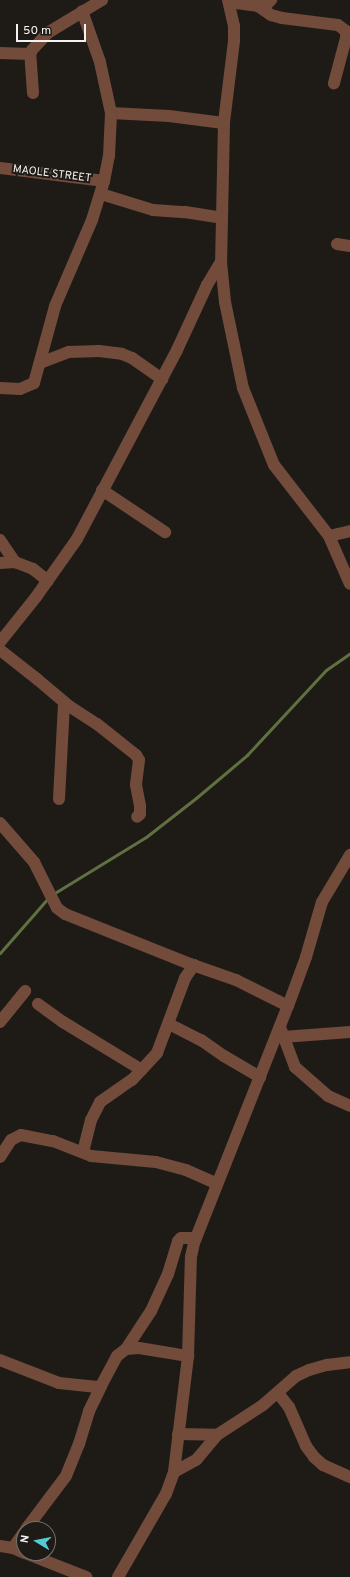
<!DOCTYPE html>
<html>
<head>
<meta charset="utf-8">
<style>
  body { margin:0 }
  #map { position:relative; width:350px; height:1577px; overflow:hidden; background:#1e1b17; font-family:Overpass,sans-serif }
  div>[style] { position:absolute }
  .stream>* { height:3px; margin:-1.5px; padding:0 1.5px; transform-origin:1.5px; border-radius:1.5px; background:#617041 }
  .minor>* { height:12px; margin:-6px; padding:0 6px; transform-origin:6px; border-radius:6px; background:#724b3b }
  span { translate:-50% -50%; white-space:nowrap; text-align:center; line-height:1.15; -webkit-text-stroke:4px #1e1b17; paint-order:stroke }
  .street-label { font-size:11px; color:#f4f2f0 }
  .north { position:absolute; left:16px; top:1521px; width:40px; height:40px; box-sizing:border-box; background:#1e1b17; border:1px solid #74716e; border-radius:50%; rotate:280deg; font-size:11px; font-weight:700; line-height:16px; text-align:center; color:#f4f2f0 }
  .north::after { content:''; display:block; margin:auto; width:14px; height:18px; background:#52cbd7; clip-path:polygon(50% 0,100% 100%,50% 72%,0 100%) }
  .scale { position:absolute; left:16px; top:24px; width:70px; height:18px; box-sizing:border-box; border:2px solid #f4f2f0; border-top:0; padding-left:5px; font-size:12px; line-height:14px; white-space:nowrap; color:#f4f2f0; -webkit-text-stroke:3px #1e1b17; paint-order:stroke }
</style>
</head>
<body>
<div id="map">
  <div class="stream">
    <i style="left:53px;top:894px;width:109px;rotate:-31.5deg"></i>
    <i style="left:146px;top:837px;width:63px;rotate:-38deg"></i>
    <i style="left:196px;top:798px;width:67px;rotate:-40.1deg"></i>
    <i style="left:247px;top:755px;width:116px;rotate:-47.1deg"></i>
    <i style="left:326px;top:670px;width:29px;rotate:-35deg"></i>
    <i style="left:0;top:953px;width:74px;rotate:-48.8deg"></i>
  </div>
  <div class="minor">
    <i style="left:228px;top:0;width:27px;rotate:77deg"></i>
    <i style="left:234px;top:26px;width:15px;rotate:90deg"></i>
    <i style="left:234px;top:41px;width:83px;rotate:97deg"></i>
    <i style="left:224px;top:123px;width:139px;rotate:91.2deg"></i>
    <i style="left:221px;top:262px;width:40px;rotate:84.3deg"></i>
    <i style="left:225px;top:302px;width:88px;rotate:78.2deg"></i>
    <i style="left:243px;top:388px;width:83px;rotate:68.1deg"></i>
    <i style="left:274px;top:465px;width:90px;rotate:52.2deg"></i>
    <i style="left:329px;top:536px;width:52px;rotate:66.4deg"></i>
    <i style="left:229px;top:2px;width:29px;rotate:8deg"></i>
    <i style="left:258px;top:6px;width:9px;rotate:-13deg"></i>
    <i style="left:267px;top:4px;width:6px;rotate:-45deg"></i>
    <i style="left:258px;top:6px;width:16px;rotate:35deg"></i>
    <i style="left:271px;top:15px;width:11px;rotate:15deg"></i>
    <i style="left:282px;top:18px;width:56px;rotate:7.1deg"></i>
    <i style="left:338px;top:25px;width:10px;rotate:37deg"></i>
    <i style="left:346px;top:31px;width:7px;rotate:90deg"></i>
    <i style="left:346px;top:38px;width:47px;rotate:104.9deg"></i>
    <i style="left:0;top:53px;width:30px;rotate:2deg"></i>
    <i style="left:33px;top:93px;width:39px;rotate:-94deg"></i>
    <i style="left:30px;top:54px;width:4px;rotate:-63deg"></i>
    <i style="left:32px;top:50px;width:25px;rotate:-47deg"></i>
    <i style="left:49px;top:32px;width:62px;rotate:-31.1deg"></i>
    <i style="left:111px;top:113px;width:58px;rotate:3deg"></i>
    <i style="left:169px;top:116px;width:55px;rotate:7.3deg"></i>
    <i style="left:0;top:168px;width:105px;rotate:7.1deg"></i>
    <i style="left:101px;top:194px;width:54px;rotate:17.1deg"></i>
    <i style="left:153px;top:210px;width:32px;rotate:4deg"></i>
    <i style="left:185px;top:212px;width:37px;rotate:9deg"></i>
    <i style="left:337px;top:244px;width:13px;rotate:9deg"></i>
    <i style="left:40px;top:363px;width:31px;rotate:-21deg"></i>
    <i style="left:69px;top:352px;width:30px;rotate:-2deg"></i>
    <i style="left:99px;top:351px;width:23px;rotate:7deg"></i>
    <i style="left:122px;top:354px;width:11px;rotate:22deg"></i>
    <i style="left:132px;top:358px;width:37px;rotate:35deg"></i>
    <i style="left:0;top:388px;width:20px;rotate:3deg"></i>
    <i style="left:20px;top:389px;width:15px;rotate:-23deg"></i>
    <i style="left:34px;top:383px;width:80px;rotate:-74.7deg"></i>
    <i style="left:55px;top:306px;width:94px;rotate:-66.7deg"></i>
    <i style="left:92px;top:220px;width:41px;rotate:-72.9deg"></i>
    <i style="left:104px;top:181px;width:25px;rotate:-79deg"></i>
    <i style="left:109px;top:156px;width:43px;rotate:-87.3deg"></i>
    <i style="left:111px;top:113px;width:52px;rotate:-102.2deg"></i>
    <i style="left:100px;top:62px;width:54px;rotate:-109.4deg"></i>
    <i style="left:102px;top:490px;width:76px;rotate:33.7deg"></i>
    <i style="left:329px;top:536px;width:22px;rotate:-13deg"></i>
    <i style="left:0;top:540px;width:27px;rotate:56deg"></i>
    <i style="left:0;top:563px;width:15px;rotate:-4deg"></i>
    <i style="left:15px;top:562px;width:19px;rotate:21deg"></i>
    <i style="left:33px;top:569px;width:19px;rotate:39deg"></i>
    <i style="left:0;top:642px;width:58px;rotate:-51.3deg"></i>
    <i style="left:36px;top:597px;width:71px;rotate:-54.7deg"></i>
    <i style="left:77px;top:539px;width:214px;rotate:-62.1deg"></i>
    <i style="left:177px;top:350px;width:72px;rotate:-65.2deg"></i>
    <i style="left:207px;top:285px;width:27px;rotate:-59deg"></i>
    <i style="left:0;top:650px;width:47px;rotate:38.1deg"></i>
    <i style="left:37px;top:679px;width:42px;rotate:40.2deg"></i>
    <i style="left:69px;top:706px;width:33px;rotate:33deg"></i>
    <i style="left:97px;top:724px;width:50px;rotate:38.5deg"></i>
    <i style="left:136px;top:755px;width:6px;rotate:59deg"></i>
    <i style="left:139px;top:760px;width:25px;rotate:97deg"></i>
    <i style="left:136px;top:785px;width:21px;rotate:79deg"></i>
    <i style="left:140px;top:806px;width:8px;rotate:90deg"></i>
    <i style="left:140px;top:814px;width:4px;rotate:135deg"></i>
    <i style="left:59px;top:799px;width:97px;rotate:-87deg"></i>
    <i style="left:0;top:823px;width:52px;rotate:48.9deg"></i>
    <i style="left:34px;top:862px;width:51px;rotate:63.4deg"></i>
    <i style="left:57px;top:908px;width:10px;rotate:37deg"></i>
    <i style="left:65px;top:914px;width:135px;rotate:21.8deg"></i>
    <i style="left:190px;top:964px;width:49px;rotate:19.2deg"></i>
    <i style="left:236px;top:980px;width:58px;rotate:26.6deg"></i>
    <i style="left:38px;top:1004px;width:31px;rotate:36deg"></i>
    <i style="left:63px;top:1022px;width:92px;rotate:31.3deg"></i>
    <i style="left:0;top:1022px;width:40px;rotate:-51deg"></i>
    <i style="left:169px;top:1024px;width:36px;rotate:27deg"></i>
    <i style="left:201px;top:1040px;width:28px;rotate:35deg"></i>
    <i style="left:224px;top:1056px;width:42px;rotate:30.3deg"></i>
    <i style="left:280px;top:1027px;width:43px;rotate:69.4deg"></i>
    <i style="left:295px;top:1067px;width:44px;rotate:41.3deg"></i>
    <i style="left:328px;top:1096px;width:24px;rotate:24deg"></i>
    <i style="left:283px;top:1037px;width:67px;rotate:-4.3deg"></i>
    <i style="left:83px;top:1152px;width:33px;rotate:-76deg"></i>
    <i style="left:91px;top:1120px;width:20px;rotate:-63deg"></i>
    <i style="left:100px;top:1102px;width:39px;rotate:-35deg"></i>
    <i style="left:132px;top:1080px;width:37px;rotate:-47deg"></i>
    <i style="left:157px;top:1053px;width:80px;rotate:-69.5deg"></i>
    <i style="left:185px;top:978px;width:16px;rotate:-55deg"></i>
    <i style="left:0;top:1157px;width:20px;rotate:-57deg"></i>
    <i style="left:11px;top:1140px;width:11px;rotate:-27deg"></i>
    <i style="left:21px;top:1135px;width:33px;rotate:11deg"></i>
    <i style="left:53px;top:1141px;width:41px;rotate:21.5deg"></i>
    <i style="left:91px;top:1156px;width:65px;rotate:5.3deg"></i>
    <i style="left:156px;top:1162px;width:31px;rotate:15deg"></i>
    <i style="left:186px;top:1170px;width:34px;rotate:24deg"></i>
    <i style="left:126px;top:1349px;width:45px;rotate:-56.7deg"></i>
    <i style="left:151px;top:1311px;width:41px;rotate:-65.3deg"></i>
    <i style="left:168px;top:1274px;width:34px;rotate:-73deg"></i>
    <i style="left:178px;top:1241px;width:4px;rotate:-45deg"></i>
    <i style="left:181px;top:1238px;width:15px"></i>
    <i style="left:0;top:1360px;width:63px;rotate:21.3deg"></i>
    <i style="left:59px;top:1383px;width:36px;rotate:6deg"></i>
    <i style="left:95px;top:1387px;width:6px;rotate:-9deg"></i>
    <i style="left:101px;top:1386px;width:34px;rotate:-62deg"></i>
    <i style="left:117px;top:1356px;width:11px;rotate:-38deg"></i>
    <i style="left:126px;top:1349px;width:13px;rotate:-4deg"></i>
    <i style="left:139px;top:1348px;width:50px;rotate:9.3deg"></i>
    <i style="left:278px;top:1393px;width:18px;rotate:52deg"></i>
    <i style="left:289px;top:1407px;width:43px;rotate:66.4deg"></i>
    <i style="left:306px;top:1446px;width:14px;rotate:54deg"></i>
    <i style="left:314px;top:1457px;width:12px;rotate:42deg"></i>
    <i style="left:323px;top:1465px;width:30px;rotate:24deg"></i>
    <i style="left:178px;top:1434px;width:39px;rotate:1deg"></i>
    <i style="left:174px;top:1472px;width:26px;rotate:-29deg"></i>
    <i style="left:197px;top:1459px;width:31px;rotate:-50deg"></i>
    <i style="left:217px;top:1435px;width:55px;rotate:-33.1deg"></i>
    <i style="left:263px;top:1405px;width:44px;rotate:-41.3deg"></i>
    <i style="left:296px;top:1376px;width:14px;rotate:-25deg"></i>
    <i style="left:309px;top:1370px;width:19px;rotate:-16deg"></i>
    <i style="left:327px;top:1365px;width:23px;rotate:-7deg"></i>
    <i style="left:26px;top:1529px;width:66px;rotate:-53deg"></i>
    <i style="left:66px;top:1476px;width:35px;rotate:-68deg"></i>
    <i style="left:79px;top:1444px;width:34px;rotate:-73deg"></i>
    <i style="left:89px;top:1411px;width:28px;rotate:-64deg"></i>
    <i style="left:0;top:1546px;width:13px;rotate:9deg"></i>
    <i style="left:13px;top:1548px;width:12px;rotate:24deg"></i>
    <i style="left:13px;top:1548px;width:19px;rotate:-55deg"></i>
    <i style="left:25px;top:1553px;width:66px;rotate:21.5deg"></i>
    <i style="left:118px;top:1577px;width:96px;rotate:-60deg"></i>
    <i style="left:166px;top:1494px;width:23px;rotate:-70deg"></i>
    <i style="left:174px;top:1472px;width:117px;rotate:-83.1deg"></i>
    <i style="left:188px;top:1356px;width:99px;rotate:-88.3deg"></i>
    <i style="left:191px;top:1257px;width:14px;rotate:-78deg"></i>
    <i style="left:194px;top:1243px;width:255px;rotate:-68.4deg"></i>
    <i style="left:288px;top:1006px;width:52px;rotate:-69.8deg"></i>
    <i style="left:306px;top:957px;width:57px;rotate:-73.8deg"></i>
    <i style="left:322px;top:902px;width:55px;rotate:-59.2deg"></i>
  </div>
  <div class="street-label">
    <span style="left:52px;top:174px;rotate:7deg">MAOLE STREET</span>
  </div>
  <div class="north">N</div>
  <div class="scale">50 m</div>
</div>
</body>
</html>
